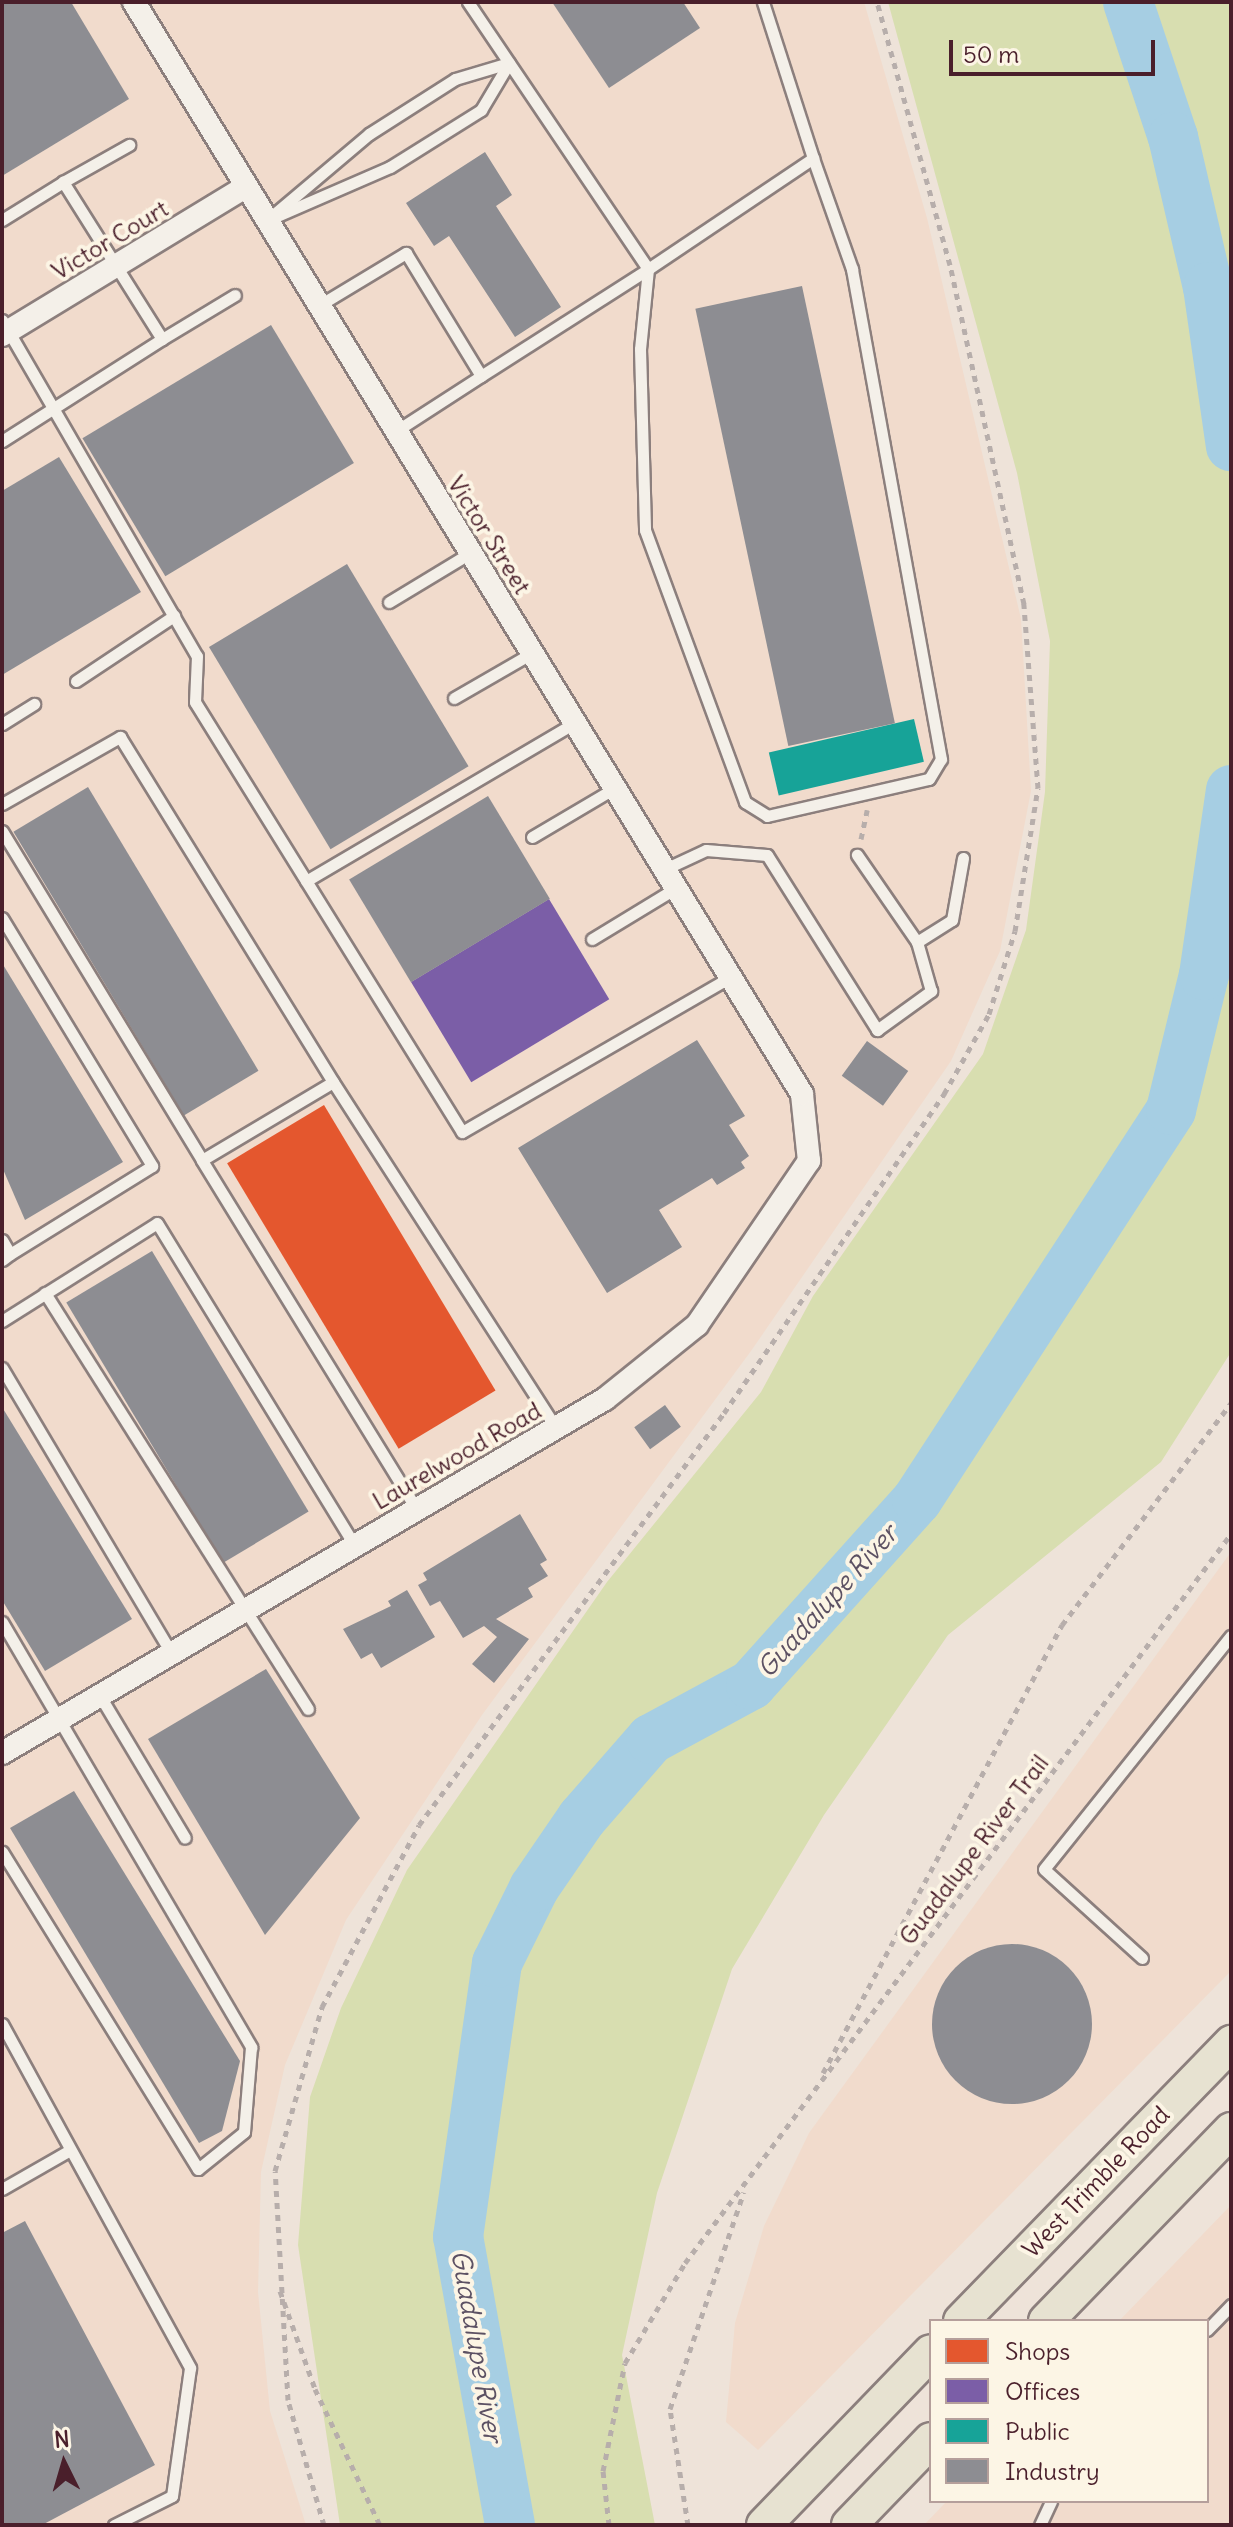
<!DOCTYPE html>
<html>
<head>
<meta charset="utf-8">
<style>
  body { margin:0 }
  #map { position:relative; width:1233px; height:2527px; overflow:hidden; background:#eee3d9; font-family:Delius,sans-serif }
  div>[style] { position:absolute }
  .built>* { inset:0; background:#f1dbcc }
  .green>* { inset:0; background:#d8deb0 }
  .shops>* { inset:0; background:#e4572e; transform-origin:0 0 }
  .offices>* { inset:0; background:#7b5ea7; transform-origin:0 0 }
  .public>* { inset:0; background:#17a398; transform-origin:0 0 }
  .industry>* { inset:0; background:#8d8d92; transform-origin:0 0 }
  .round { border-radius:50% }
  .river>* { height:50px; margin:-25px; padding:0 25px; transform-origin:25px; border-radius:25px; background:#a6cee3 }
  .path>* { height:5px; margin-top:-2.5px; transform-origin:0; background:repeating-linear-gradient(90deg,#b7aeab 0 6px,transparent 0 12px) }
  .roads { filter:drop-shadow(2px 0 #8c7f7d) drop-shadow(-2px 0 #8c7f7d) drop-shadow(0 2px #8c7f7d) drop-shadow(0 -2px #8c7f7d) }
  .lane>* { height:11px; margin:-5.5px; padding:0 5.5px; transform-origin:5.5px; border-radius:5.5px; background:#f4f0e9 }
  .street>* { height:22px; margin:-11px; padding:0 11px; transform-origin:11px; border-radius:11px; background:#f4f0e9 }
  .primary>* { height:34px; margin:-17px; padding:0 17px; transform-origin:17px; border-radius:17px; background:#e7e2d1 }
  span { translate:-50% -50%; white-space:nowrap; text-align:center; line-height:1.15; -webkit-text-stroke:8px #fcf5e5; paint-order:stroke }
  .street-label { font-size:24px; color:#4a1f2b }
  .water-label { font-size:26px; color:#5c5163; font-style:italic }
  .frame { position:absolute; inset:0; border:4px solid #4a1f2b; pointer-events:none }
  .legend { position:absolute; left:929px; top:2319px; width:280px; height:184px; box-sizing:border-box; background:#fcf5e5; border:2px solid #b59f9b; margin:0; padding:10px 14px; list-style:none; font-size:24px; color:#4a1f2b }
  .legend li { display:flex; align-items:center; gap:16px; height:40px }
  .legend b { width:40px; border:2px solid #b59f9b }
  .north { position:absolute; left:24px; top:2423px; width:80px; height:80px; -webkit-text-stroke:6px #fcf5e5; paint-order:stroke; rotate:355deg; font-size:22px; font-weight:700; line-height:32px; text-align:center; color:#4a1f2b }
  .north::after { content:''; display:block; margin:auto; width:28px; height:36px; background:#4a1f2b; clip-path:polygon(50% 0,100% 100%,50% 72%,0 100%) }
  .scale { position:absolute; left:949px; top:40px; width:206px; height:36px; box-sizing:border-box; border:4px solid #4a1f2b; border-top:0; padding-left:10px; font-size:24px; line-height:28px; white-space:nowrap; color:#4a1f2b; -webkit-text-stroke:6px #fcf5e5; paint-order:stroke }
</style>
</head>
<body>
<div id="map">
  <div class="built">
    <i style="clip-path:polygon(2px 2px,864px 2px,927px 218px,1021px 619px,1031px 791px,1000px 951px,951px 1061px,751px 1351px,482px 1715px,346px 1920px,285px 2065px,261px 2172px,258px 2292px,270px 2411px,306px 2525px,2px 2525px)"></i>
    <i style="clip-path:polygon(1231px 1552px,1231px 1971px,758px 2450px,726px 2422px,735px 2323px,764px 2226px,809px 2133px)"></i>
    <i style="clip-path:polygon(1231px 2205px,1231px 2525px,924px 2525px,947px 2501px,1207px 2501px,1207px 2321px,1119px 2321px)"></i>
  </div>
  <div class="green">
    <i style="clip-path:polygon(888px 2px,1231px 2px,1231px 1352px,1161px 1462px,948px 1635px,824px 1815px,732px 1969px,657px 2193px,622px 2355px,655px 2525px,340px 2525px,298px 2245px,310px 2097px,341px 2008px,407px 1870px,607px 1582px,761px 1392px,813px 1296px,983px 1054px,1026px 930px,1045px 792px,1050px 641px,1017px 473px)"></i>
  </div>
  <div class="shops">
    <i style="left:324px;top:1105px;width:333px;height:113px;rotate:59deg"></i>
  </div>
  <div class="offices">
    <i style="left:549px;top:899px;width:117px;height:161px;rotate:59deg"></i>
  </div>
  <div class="public">
    <i style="left:914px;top:719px;width:44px;height:149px;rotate:77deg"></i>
  </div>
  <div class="industry">
    <i style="clip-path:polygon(2px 2px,71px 2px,129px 99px,2px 176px)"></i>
    <i style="clip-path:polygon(552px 2px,683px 2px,700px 28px,609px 88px)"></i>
    <i style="clip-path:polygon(485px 152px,512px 195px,496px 206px,561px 307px,515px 337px,449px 236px,434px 246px,406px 203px)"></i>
    <i style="left:802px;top:286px;width:447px;height:109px;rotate:78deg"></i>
    <i style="left:271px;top:325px;width:161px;height:220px;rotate:59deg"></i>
    <i style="clip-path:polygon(59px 457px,141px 592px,2px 675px,2px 491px)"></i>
    <i style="left:347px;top:564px;width:236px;height:161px;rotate:59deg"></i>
    <i style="left:88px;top:787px;width:331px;height:87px;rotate:59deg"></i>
    <i style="left:488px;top:796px;width:120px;height:162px;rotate:59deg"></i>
    <i style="clip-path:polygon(2px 963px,123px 1162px,25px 1220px,2px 1167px)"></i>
    <i style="clip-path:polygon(697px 1040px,745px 1116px,729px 1125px,749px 1156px,741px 1162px,745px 1168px,717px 1185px,712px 1178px,659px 1210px,682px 1247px,607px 1293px,518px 1148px)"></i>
    <i style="left:867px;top:1041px;width:51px;height:43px;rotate:36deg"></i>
    <i style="left:152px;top:1251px;width:304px;height:100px;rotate:59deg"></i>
    <i style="left:665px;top:1405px;width:27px;height:38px;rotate:54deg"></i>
    <i style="clip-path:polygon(2px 1407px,132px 1619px,45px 1671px,2px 1600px)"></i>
    <i style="clip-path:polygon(520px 1514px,547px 1560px,540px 1564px,548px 1576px,528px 1588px,533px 1597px,496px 1619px,529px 1639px,494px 1683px,472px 1664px,497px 1637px,484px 1626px,463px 1638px,440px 1601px,430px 1606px,418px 1585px,427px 1580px,423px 1573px)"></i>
    <i style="clip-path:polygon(407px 1590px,435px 1637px,381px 1668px,372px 1653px,361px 1659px,343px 1629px,391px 1606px,388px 1601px)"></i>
    <i style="clip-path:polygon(266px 1669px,360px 1818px,265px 1935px,148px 1739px)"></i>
    <i style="clip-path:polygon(74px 1791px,240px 2061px,222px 2131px,199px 2143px,10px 1828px)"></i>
    <i class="round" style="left:932px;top:1944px;width:160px;height:160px"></i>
    <i style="clip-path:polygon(25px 2221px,155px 2465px,42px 2525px,2px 2525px,2px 2233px)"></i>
  </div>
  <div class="river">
    <i style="left:1128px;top:2px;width:142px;rotate:71.6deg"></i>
    <i style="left:1173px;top:137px;width:154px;rotate:76.9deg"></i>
    <i style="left:1208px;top:287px;width:161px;rotate:81.8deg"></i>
    <i style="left:510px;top:2525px;width:293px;rotate:-100.2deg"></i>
    <i style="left:458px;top:2237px;width:277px;rotate:-81.9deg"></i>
    <i style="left:497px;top:1963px;width:84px;rotate:-63.7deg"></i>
    <i style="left:534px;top:1888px;width:85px;rotate:-55.6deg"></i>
    <i style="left:582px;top:1818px;width:105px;rotate:-48.9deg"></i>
    <i style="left:651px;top:1739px;width:114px;rotate:-28.4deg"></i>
    <i style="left:751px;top:1685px;width:249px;rotate:-48.1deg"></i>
    <i style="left:917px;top:1500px;width:465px;rotate:-56.9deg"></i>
    <i style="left:1171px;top:1110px;width:139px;rotate:-76.3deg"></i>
    <i style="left:1204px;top:975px;width:187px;rotate:-81.7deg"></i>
  </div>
  <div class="path">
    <i style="left:861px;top:839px;width:30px;rotate:-78deg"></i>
    <i style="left:823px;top:2073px;width:508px;rotate:-61.92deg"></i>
    <i style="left:1062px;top:1625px;width:279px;rotate:-52.7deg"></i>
    <i style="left:280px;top:2291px;width:104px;rotate:70.3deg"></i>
    <i style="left:315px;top:2389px;width:151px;rotate:64.5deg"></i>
    <i style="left:324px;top:2525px;width:130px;rotate:-106.1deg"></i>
    <i style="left:288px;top:2400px;width:229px;rotate:-93.2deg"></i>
    <i style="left:275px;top:2171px;width:171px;rotate:-74deg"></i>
    <i style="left:322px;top:2007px;width:206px;rotate:-61.9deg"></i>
    <i style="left:419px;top:1825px;width:513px;rotate:-53.49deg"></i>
    <i style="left:724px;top:1413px;width:388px;rotate:-55.4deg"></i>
    <i style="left:944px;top:1094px;width:92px;rotate:-60.6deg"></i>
    <i style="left:989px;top:1014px;width:87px;rotate:-72.6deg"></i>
    <i style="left:1015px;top:931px;width:145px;rotate:-80.9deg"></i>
    <i style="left:1038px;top:788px;width:185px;rotate:-94.4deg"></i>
    <i style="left:1024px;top:604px;width:347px;rotate:-102.3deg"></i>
    <i style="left:950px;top:265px;width:273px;rotate:-105.5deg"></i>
    <i style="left:609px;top:2525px;width:54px;rotate:-96.3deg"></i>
    <i style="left:603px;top:2471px;width:110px;rotate:-78.5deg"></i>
    <i style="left:625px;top:2363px;width:117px;rotate:-59deg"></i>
    <i style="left:685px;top:2263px;width:911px;rotate:-53.17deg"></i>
    <i style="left:688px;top:2525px;width:117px;rotate:-98.8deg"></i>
    <i style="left:670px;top:2409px;width:229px;rotate:-71.2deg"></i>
  </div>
  <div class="roads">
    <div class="lane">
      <i style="left:468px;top:2px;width:322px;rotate:56deg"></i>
      <i style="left:648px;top:269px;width:199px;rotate:-33.9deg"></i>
      <i style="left:813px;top:158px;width:164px;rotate:-107.8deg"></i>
      <i style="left:509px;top:63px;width:55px;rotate:120.8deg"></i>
      <i style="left:481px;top:110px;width:107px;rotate:147.9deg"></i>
      <i style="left:390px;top:167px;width:135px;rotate:156.5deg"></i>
      <i style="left:266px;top:221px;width:135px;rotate:-40.2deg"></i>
      <i style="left:369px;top:134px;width:102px;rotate:-32.6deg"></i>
      <i style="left:455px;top:79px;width:56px;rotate:-16.5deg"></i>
      <i style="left:2px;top:220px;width:72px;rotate:-31.9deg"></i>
      <i style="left:648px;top:269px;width:80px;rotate:95.7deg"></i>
      <i style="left:640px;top:349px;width:181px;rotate:88.4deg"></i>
      <i style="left:645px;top:530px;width:290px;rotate:69.8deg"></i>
      <i style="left:745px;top:802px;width:26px;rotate:32deg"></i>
      <i style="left:767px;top:816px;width:166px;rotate:-12.9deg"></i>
      <i style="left:929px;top:779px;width:23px;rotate:-59deg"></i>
      <i style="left:941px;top:759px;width:498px;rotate:-100.3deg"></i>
      <i style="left:852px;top:269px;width:118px;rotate:-109.4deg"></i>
      <i style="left:318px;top:306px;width:103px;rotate:-31.1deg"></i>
      <i style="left:406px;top:253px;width:144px;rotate:58.6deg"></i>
      <i style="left:481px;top:376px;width:101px;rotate:147.1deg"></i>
      <i style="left:2px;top:320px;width:388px;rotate:59.9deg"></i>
      <i style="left:197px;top:656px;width:46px;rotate:92.5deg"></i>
      <i style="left:195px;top:702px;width:506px;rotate:58.16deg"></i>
      <i style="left:462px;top:1132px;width:310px;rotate:-30deg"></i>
      <i style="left:162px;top:339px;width:85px;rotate:-31.1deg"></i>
      <i style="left:481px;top:376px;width:198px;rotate:-32.6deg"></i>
      <i style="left:2px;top:441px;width:190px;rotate:-32.5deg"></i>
      <i style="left:162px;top:339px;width:186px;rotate:-122.2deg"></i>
      <i style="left:63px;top:182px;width:76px;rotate:-29.3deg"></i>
      <i style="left:389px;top:602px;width:95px;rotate:-31.2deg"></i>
      <i style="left:76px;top:681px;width:118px;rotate:-33.6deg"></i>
      <i style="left:454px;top:698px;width:90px;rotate:-30deg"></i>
      <i style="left:2px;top:724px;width:38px;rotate:-32deg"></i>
      <i style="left:2px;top:804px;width:136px;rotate:-29.6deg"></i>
      <i style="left:120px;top:737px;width:405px;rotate:58.3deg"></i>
      <i style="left:2px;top:831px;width:385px;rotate:58.7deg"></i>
      <i style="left:532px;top:837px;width:96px;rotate:-30.6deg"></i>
      <i style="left:665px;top:869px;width:45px;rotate:-24.9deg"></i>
      <i style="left:706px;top:850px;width:61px;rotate:4.7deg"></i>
      <i style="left:767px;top:855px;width:207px;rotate:57.8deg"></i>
      <i style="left:877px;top:1030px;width:67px;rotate:-35.8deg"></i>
      <i style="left:931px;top:991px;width:51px;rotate:-105.9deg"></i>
      <i style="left:917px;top:942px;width:106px;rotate:-124.6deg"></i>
      <i style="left:306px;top:881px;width:311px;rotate:-30.5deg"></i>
      <i style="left:2px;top:918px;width:290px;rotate:58.8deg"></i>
      <i style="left:152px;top:1166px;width:167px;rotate:148.2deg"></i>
      <i style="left:592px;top:939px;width:98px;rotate:-31.3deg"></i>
      <i style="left:917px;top:942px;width:41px;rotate:-32.2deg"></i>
      <i style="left:952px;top:920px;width:63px;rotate:-79.9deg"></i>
      <i style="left:2px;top:1240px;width:16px;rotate:60deg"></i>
      <i style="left:10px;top:1254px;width:10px;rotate:143deg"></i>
      <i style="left:45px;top:1293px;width:492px;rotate:57.7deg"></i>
      <i style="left:2px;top:1321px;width:183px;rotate:-32.3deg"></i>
      <i style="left:157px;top:1223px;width:379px;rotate:58.5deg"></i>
      <i style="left:2px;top:1368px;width:333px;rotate:59.3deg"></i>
      <i style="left:417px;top:1510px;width:411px;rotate:-121.6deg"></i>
      <i style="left:202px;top:1160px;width:152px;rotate:-30.8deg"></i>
      <i style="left:333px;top:1082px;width:412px;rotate:57.2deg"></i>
      <i style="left:2px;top:1622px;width:493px;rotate:59.6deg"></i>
      <i style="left:251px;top:2047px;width:85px;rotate:94.7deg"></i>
      <i style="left:244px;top:2132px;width:59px;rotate:141.2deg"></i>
      <i style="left:198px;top:2169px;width:373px;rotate:-121.7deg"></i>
      <i style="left:100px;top:1696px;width:165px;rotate:59.1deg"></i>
      <i style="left:1142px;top:1958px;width:132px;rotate:-137.8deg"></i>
      <i style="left:1044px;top:1869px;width:299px;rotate:-51.3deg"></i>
      <i style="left:2px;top:2024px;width:392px;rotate:61.3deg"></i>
      <i style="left:190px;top:2368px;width:129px;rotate:98deg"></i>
      <i style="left:172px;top:2496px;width:65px;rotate:153.4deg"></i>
      <i style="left:2px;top:2189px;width:78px;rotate:-29.8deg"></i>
      <i style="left:1207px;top:2330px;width:35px;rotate:-46deg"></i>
      <i style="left:1040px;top:2525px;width:26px;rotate:-65deg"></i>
    </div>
    <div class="street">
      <i style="left:2px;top:335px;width:285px;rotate:-31.3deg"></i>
      <i style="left:2px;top:1753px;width:699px;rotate:-30.42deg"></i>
      <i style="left:605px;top:1399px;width:118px;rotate:-38.8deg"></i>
      <i style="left:697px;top:1325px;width:199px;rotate:-55.7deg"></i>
      <i style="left:809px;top:1161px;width:67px;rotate:-96deg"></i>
      <i style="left:802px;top:1094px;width:1280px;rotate:-121.46deg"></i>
    </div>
    <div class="primary">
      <i style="left:961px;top:2321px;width:388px;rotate:-45.8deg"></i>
      <i style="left:1046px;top:2321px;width:266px;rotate:-45.9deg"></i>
      <i style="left:764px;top:2525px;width:240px;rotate:-46deg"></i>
      <i style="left:849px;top:2525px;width:118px;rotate:-46deg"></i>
    </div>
  </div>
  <div class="street-label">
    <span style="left:110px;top:240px;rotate:-31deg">Victor Court</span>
    <span style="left:489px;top:535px;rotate:58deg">Victor Street</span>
    <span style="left:457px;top:1456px;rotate:-30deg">Laurelwood Road</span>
    <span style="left:974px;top:1850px;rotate:-53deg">Guadalupe River Trail</span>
    <span style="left:1096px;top:2182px;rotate:-46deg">West Trimble Road</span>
  </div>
  <div class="water-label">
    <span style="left:827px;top:1601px;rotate:-48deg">Guadalupe River</span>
    <span style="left:477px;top:2346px;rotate:80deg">Guadalupe River</span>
  </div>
  <div class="frame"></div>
  <ul class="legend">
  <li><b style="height:22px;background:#e4572e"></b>Shops</li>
  <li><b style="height:22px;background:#7b5ea7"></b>Offices</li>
  <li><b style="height:22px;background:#17a398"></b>Public</li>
  <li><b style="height:22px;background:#8d8d92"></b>Industry</li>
  </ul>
  <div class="north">N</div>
  <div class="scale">50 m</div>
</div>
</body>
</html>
